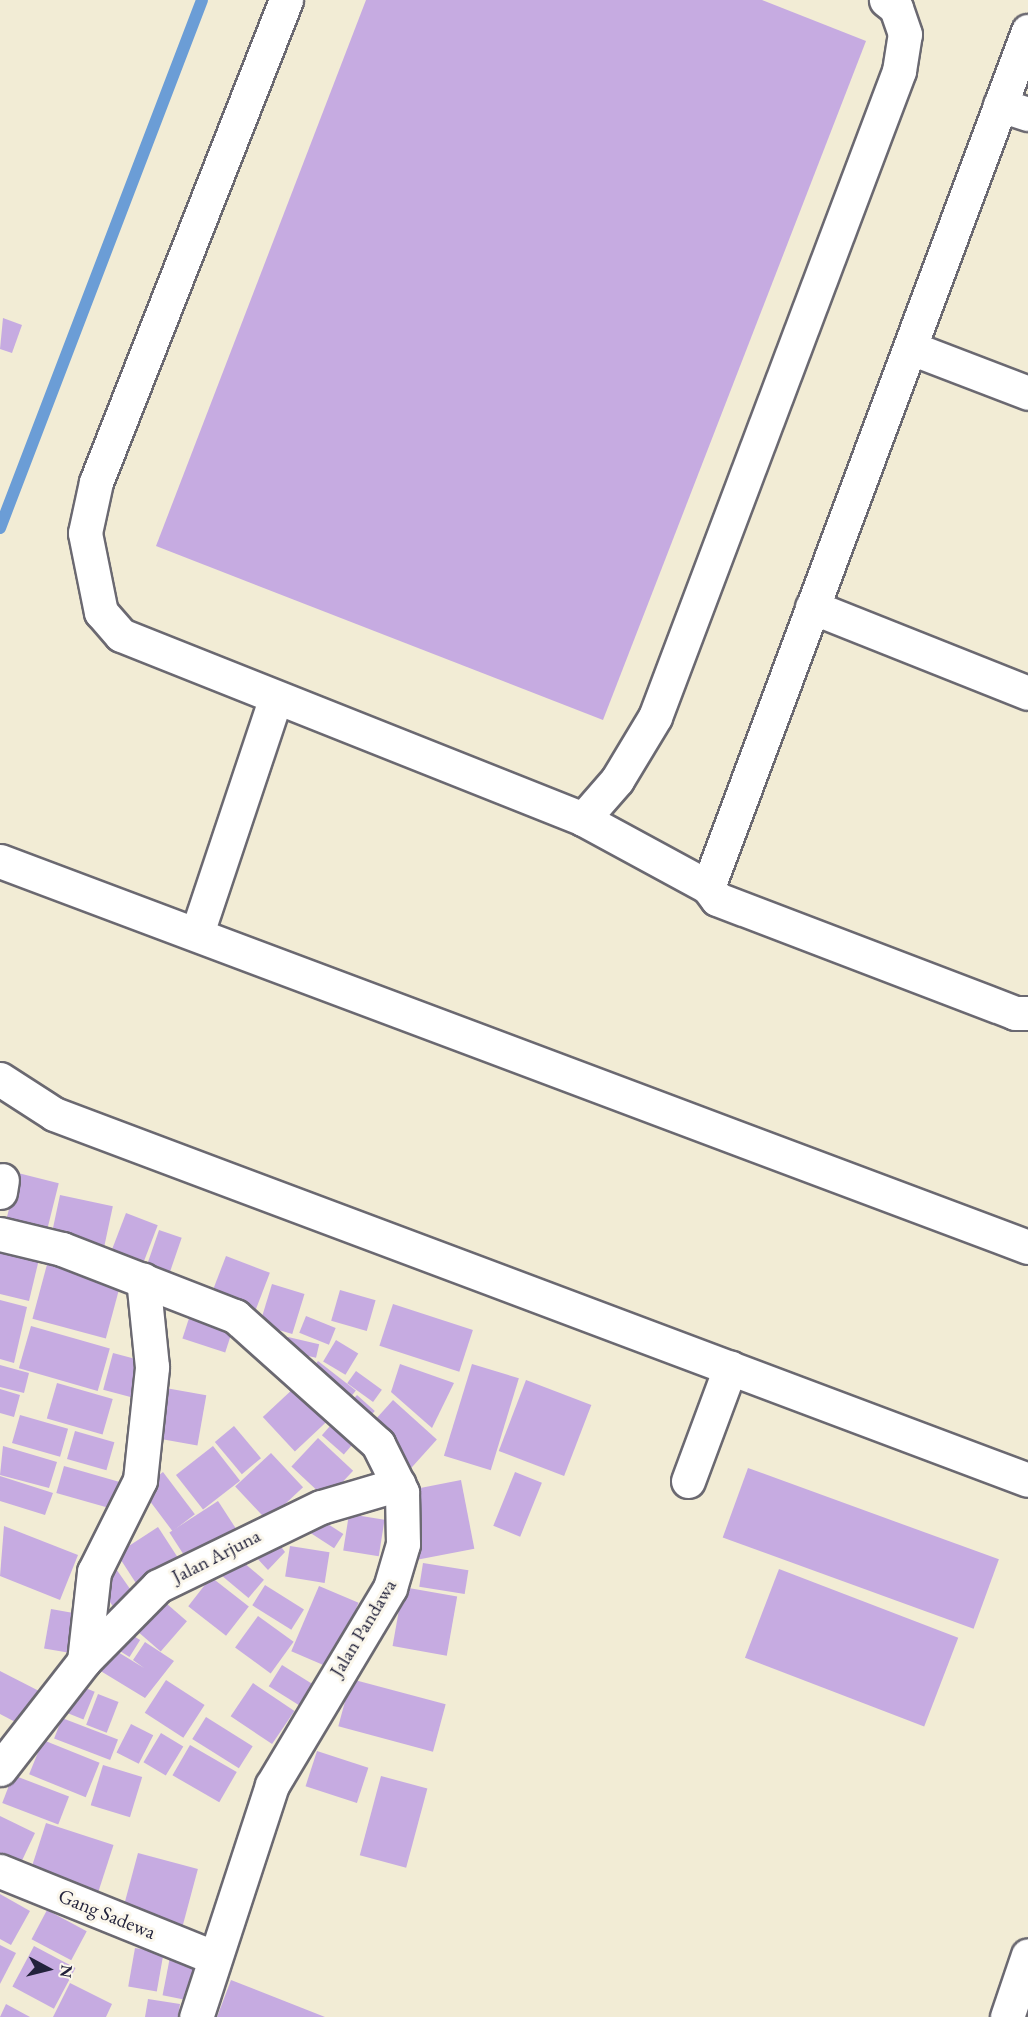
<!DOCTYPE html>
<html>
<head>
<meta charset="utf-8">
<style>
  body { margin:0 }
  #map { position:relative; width:1028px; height:2017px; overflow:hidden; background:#f2ecd5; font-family:"EB Garamond",serif }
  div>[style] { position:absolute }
  .stream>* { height:12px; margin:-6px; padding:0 6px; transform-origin:6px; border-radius:6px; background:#6b9dd6 }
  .building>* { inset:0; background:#c6abe1; transform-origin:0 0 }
  .roads { filter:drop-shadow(2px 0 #6b6971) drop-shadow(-2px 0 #6b6971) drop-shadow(0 2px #6b6971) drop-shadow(0 -2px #6b6971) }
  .minor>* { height:33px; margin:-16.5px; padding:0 16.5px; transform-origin:16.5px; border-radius:16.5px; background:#fff }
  span { translate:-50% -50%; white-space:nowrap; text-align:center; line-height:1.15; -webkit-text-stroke:6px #fbf7ec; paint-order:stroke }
  .street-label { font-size:20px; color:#22223b }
  .north { position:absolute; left:18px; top:1939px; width:60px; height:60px; -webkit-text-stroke:4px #fbf7ec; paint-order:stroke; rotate:97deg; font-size:16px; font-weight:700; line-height:24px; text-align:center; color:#22223b }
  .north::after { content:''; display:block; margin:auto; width:21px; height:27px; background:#22223b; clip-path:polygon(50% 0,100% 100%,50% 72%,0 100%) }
</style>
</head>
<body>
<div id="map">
  <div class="stream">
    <i style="left:0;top:528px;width:565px;rotate:-69.06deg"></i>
  </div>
  <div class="building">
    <i style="clip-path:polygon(366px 0,762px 0,866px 41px,603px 720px,156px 546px)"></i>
    <i style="clip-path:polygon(3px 318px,22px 325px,12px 353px,0 349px)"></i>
    <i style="left:18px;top:1173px;width:42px;height:50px;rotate:14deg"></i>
    <i style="left:60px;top:1195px;width:54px;height:47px;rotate:12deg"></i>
    <i style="left:126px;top:1213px;width:34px;height:49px;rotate:21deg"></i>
    <i style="left:159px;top:1230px;width:24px;height:39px;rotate:19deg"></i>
    <i style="clip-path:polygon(0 1245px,40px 1255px,29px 1301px,0 1294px)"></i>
    <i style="left:226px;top:1256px;width:47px;height:48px;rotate:21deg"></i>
    <i style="left:49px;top:1257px;width:76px;height:64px;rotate:15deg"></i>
    <i style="left:272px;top:1284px;width:34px;height:42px;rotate:17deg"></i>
    <i style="left:340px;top:1290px;width:37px;height:32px;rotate:16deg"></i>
    <i style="clip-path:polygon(0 1300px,27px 1307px,14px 1363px,0 1359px)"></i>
    <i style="left:393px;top:1304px;width:84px;height:44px;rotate:18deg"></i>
    <i style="left:192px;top:1309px;width:45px;height:31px;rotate:18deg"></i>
    <i style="left:306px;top:1316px;width:32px;height:18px;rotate:22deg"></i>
    <i style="left:31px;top:1326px;width:82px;height:44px;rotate:16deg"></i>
    <i style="left:288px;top:1337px;width:32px;height:14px;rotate:13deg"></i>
    <i style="left:336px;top:1340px;width:26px;height:25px;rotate:31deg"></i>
    <i style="left:113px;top:1353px;width:38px;height:38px;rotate:15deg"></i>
    <i style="left:318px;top:1361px;width:48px;height:17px;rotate:38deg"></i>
    <i style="clip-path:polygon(400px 1364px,454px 1383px,432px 1428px,391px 1392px)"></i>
    <i style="left:472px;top:1364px;width:49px;height:96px;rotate:17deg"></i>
    <i style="clip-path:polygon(0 1365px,29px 1373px,24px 1393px,0 1387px)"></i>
    <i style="left:356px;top:1371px;width:32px;height:15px;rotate:36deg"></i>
    <i style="left:526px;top:1380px;width:70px;height:76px;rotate:21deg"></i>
    <i style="left:57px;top:1383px;width:58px;height:37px;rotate:16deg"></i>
    <i style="left:160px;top:1387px;width:47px;height:51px;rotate:10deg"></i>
    <i style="left:295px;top:1387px;width:47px;height:44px;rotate:47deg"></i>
    <i style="clip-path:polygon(0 1389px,20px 1395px,14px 1417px,0 1413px)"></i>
    <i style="left:357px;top:1395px;width:24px;height:18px;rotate:42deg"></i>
    <i style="left:393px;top:1400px;width:59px;height:38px;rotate:42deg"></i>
    <i style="left:20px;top:1415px;width:50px;height:29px;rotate:16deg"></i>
    <i style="left:337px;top:1418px;width:29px;height:23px;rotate:41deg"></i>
    <i style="left:234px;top:1426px;width:42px;height:25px;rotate:50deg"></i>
    <i style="left:75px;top:1431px;width:41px;height:29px;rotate:16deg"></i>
    <i style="left:318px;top:1438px;width:48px;height:39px;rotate:43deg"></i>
    <i style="clip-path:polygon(3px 1446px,57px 1462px,49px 1488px,0 1475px)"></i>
    <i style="left:213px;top:1446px;width:44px;height:47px;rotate:52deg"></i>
    <i style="left:271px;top:1453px;width:47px;height:49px;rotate:47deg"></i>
    <i style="left:64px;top:1466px;width:66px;height:28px;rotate:16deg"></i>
    <i style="left:748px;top:1468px;width:267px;height:74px;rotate:20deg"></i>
    <i style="left:163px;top:1472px;width:53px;height:28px;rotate:53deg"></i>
    <i style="left:515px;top:1472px;width:29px;height:58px;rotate:22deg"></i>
    <i style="clip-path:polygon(0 1476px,53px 1493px,45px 1515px,0 1501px)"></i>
    <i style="left:461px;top:1480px;width:70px;height:57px;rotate:79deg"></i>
    <i style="left:218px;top:1501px;width:35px;height:58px;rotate:57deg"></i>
    <i style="left:349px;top:1514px;width:36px;height:37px;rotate:9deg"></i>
    <i style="left:314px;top:1515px;width:35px;height:17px;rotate:33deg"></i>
    <i style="clip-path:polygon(4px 1526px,78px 1555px,60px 1600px,0 1576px)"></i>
    <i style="left:158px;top:1527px;width:42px;height:49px;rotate:57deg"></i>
    <i style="clip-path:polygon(273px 1536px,285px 1552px,268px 1570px,253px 1554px)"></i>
    <i style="left:290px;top:1546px;width:40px;height:31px;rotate:9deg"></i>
    <i style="left:231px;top:1552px;width:43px;height:24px;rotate:40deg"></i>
    <i style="left:423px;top:1563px;width:46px;height:24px;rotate:9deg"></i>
    <i style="left:114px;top:1566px;width:33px;height:24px;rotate:55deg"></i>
    <i style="left:779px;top:1569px;width:192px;height:95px;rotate:21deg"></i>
    <i style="left:211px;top:1577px;width:48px;height:37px;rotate:38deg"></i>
    <i style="left:265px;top:1585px;width:46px;height:24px;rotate:32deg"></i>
    <i style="left:319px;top:1586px;width:43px;height:71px;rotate:23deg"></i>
    <i style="left:403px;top:1587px;width:55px;height:60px;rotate:10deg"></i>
    <i style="left:159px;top:1597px;width:37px;height:40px;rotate:41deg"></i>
    <i style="left:51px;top:1609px;width:27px;height:40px;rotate:10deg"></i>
    <i style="left:258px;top:1616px;width:44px;height:39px;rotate:36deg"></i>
    <i style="left:124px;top:1630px;width:19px;height:20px;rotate:32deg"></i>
    <i style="clip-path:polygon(145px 1642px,174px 1661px,145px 1698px,99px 1670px,113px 1649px,144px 1668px,133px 1660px)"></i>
    <i style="left:282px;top:1665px;width:40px;height:25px;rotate:32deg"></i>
    <i style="clip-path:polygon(0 1671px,41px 1692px,23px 1726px,0 1714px)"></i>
    <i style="left:351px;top:1679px;width:98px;height:49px;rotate:15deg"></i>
    <i style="left:166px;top:1680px;width:46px;height:39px;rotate:33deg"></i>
    <i style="left:253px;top:1683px;width:50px;height:40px;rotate:34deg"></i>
    <i style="left:78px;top:1685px;width:18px;height:30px;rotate:22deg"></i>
    <i style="left:98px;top:1694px;width:22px;height:33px;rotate:21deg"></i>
    <i style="left:206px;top:1717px;width:55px;height:26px;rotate:32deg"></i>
    <i style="left:62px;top:1718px;width:60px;height:22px;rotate:21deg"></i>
    <i style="left:131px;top:1724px;width:25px;height:32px;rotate:27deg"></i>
    <i style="left:161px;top:1733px;width:26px;height:34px;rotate:31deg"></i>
    <i style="left:43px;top:1740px;width:61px;height:37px;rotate:22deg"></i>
    <i style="left:190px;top:1745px;width:54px;height:35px;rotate:30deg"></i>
    <i style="left:317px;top:1751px;width:54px;height:37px;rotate:18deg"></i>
    <i style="left:103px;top:1765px;width:41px;height:42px;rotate:17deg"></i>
    <i style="left:13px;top:1775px;width:60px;height:30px;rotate:21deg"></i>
    <i style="left:381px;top:1776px;width:48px;height:82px;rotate:15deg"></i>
    <i style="clip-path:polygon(0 1816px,35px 1833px,18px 1869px,0 1861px)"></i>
    <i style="left:46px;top:1823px;width:71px;height:56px;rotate:18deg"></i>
    <i style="left:138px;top:1853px;width:62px;height:60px;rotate:15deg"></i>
    <i style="clip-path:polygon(0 1894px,30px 1911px,11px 1945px,0 1939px)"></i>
    <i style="left:47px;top:1910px;width:45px;height:33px;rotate:28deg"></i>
    <i style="clip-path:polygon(0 1945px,16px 1953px,0 1984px)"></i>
    <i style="left:34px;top:1946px;width:47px;height:46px;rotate:28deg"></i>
    <i style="left:135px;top:1948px;width:29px;height:39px;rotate:10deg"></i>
    <i style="left:170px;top:1957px;width:32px;height:39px;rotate:11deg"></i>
    <i style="clip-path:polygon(231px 1980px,325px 2017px,217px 2017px)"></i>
    <i style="clip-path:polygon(70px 1983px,112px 2004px,106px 2017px,53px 2017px)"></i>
    <i style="clip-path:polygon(148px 1999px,180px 2004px,178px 2017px,145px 2017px)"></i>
    <i style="clip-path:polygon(6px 2004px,30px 2017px,0 2017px)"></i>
  </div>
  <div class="roads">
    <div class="minor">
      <i style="left:286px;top:0;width:518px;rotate:111.51deg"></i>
      <i style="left:96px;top:482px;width:52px;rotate:102.2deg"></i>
      <i style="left:85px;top:533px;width:81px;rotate:78.6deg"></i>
      <i style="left:101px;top:612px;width:30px;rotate:49deg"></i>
      <i style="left:121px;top:635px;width:497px;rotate:21.7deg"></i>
      <i style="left:583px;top:819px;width:52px;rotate:-48.9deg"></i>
      <i style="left:617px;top:780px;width:74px;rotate:-58.9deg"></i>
      <i style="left:655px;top:717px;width:691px;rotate:-69.31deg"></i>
      <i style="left:899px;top:71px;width:37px;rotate:-81deg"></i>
      <i style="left:905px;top:34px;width:28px;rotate:-109deg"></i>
      <i style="left:896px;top:8px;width:13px;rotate:-141deg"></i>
      <i style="left:1000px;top:105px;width:29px;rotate:18deg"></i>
      <i style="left:911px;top:348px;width:125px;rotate:21deg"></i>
      <i style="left:812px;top:607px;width:232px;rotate:21.7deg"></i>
      <i style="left:583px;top:819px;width:142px;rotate:28.5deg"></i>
      <i style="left:708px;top:887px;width:15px;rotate:53deg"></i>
      <i style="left:717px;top:899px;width:319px;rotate:20.9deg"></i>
      <i style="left:1015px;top:1013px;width:13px"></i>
      <i style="left:0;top:861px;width:1098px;rotate:20.58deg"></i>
      <i style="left:708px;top:887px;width:914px;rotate:-69.5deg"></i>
      <i style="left:197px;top:933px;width:246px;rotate:-71.5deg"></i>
      <i style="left:0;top:1079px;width:64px;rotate:32.9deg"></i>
      <i style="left:54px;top:1114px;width:1040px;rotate:20.59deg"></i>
      <i style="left:0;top:1192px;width:12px;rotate:-81deg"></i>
      <i style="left:0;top:1234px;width:64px;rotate:13.6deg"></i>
      <i style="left:62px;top:1249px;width:186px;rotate:21.2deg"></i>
      <i style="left:235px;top:1316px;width:192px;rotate:41.8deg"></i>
      <i style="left:378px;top:1444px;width:54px;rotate:63.4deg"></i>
      <i style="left:402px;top:1492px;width:52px;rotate:88.9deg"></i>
      <i style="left:403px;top:1544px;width:46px;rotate:106.5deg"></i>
      <i style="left:390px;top:1588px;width:230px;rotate:120.9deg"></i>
      <i style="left:272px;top:1785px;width:244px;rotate:108.1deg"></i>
      <i style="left:688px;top:1481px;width:121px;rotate:-69.6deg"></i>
      <i style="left:84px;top:1661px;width:90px;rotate:-83.6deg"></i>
      <i style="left:94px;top:1572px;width:103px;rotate:-63.4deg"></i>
      <i style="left:140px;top:1480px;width:114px;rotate:-83.9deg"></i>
      <i style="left:152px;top:1367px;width:88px;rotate:-95.8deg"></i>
      <i style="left:0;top:1769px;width:137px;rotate:-52.1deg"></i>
      <i style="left:84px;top:1661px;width:105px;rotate:-45.4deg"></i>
      <i style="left:158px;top:1586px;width:181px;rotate:-25.9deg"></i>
      <i style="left:321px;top:1507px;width:81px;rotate:-16.4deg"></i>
      <i style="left:0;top:1871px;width:230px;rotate:22deg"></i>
      <i style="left:1007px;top:2017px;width:65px;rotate:-71.3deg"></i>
    </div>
  </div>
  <div class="street-label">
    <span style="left:216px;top:1556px;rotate:-27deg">Jalan Arjuna</span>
    <span style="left:363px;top:1628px;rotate:-59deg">Jalan Pandawa</span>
    <span style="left:107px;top:1914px;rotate:22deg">Gang Sadewa</span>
  </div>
  <div class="north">N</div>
</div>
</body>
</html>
